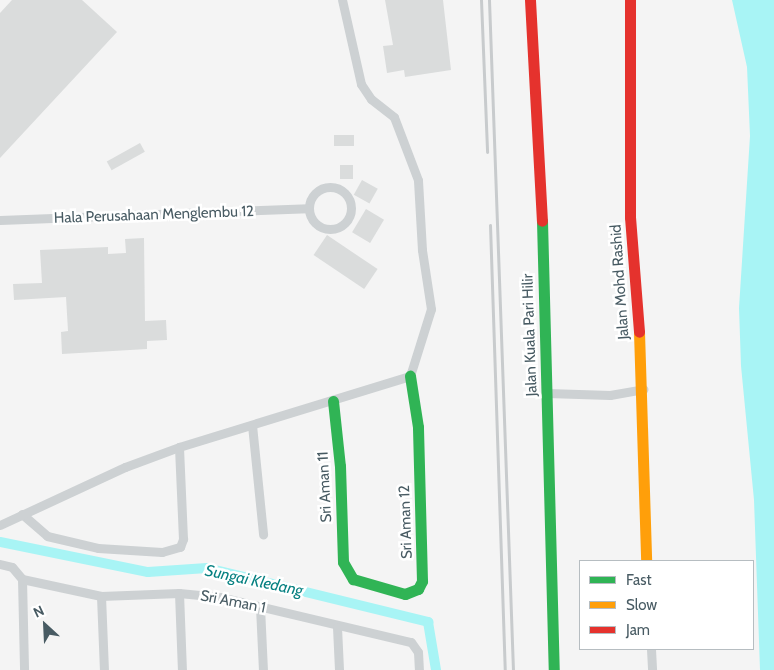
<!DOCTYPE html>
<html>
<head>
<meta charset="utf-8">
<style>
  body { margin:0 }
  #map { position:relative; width:774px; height:670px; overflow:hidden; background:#f4f4f4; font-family:Cabin,sans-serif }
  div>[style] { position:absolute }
  .water>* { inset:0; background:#a8f4f5 }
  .canal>* { height:10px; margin:-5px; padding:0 5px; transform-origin:5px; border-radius:5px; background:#a8f4f5 }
  .building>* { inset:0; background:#dadcdc; transform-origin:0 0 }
  .street>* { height:9px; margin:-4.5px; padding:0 4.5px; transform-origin:4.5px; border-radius:4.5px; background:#cdd1d3 }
  .street>.ring { margin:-4.5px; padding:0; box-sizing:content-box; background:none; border:9px solid #cdd1d3; border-radius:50% }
  .fast>* { height:11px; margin:-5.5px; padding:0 5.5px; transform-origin:5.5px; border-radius:5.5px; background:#30b455 }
  .slow>* { height:11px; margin:-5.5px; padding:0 5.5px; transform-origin:5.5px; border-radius:5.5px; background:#ff9f0a }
  .jam>* { height:11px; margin:-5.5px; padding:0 5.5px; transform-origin:5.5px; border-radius:5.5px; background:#e5322d }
  .rail>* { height:3px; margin:-1.5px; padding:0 1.5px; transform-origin:1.5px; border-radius:1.5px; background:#c8cbcd }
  span { translate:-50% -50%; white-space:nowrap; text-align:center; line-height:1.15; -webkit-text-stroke:5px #fff; paint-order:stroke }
  .street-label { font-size:15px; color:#485b63 }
  .water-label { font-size:16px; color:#068081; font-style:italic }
  .legend { position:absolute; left:579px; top:560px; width:175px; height:90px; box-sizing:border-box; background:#fff; border:1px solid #b6bdc1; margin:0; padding:6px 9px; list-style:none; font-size:15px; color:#485b63 }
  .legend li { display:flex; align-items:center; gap:10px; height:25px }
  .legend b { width:25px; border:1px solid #b6bdc1 }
  .north { position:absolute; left:20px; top:600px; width:50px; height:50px; -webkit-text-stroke:4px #fff; paint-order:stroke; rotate:335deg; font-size:14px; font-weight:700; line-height:20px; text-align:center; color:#485b63 }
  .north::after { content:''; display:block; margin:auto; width:18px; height:22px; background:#485b63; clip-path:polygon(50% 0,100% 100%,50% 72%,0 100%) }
</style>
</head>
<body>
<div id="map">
  <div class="water">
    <i style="clip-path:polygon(732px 0,774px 0,774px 670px,760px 670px,754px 500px,741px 366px,739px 308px,750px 136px,747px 67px)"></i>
  </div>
  <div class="canal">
    <i style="left:0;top:542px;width:151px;rotate:11.5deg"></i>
    <i style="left:148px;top:572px;width:59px;rotate:-3.9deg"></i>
    <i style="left:207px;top:568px;width:228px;rotate:13.7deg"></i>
    <i style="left:428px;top:622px;width:49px;rotate:80.5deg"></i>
  </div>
  <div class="building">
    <i style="clip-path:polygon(12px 0,82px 0,117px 32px,0 158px,0 13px)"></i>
    <i style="clip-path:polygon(385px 0,443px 0,451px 70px,405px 77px,404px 70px,387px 73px,383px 46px,393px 45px)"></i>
    <i style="left:354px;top:135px;width:11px;height:20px;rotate:90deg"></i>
    <i style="left:140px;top:143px;width:10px;height:38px;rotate:61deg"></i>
    <i style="left:353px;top:165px;width:14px;height:13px;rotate:90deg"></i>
    <i style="left:362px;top:180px;width:18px;height:17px;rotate:29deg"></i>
    <i style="left:366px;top:209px;width:21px;height:27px;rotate:31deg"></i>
    <i style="left:327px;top:235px;width:61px;height:24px;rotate:34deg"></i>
    <i style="clip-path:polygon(144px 238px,145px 321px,166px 320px,167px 340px,147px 341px,147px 349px,62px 354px,61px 332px,68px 331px,66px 297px,14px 300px,13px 284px,42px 283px,40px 250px,108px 247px,108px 254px,126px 253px,125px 239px)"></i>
  </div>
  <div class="street">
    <i class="ring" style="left:309px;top:187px;width:33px;height:33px"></i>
    <i style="left:0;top:220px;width:308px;rotate:-2.2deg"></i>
    <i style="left:547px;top:393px;width:63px;rotate:1.8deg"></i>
    <i style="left:610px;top:395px;width:34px;rotate:-10deg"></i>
    <i style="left:252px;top:425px;width:110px;rotate:84.2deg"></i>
    <i style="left:22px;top:514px;width:33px;rotate:41deg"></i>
    <i style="left:47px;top:536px;width:52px;rotate:13.2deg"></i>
    <i style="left:98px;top:548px;width:64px;rotate:3.6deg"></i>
    <i style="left:162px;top:552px;width:19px;rotate:-16deg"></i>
    <i style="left:180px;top:547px;width:9px;rotate:-69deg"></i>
    <i style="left:183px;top:539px;width:92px;rotate:-92.5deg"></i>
    <i style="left:0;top:525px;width:138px;rotate:-24.9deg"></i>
    <i style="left:125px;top:467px;width:58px;rotate:-20.3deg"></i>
    <i style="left:179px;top:447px;width:242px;rotate:-17.1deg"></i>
    <i style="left:410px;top:376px;width:70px;rotate:-72.6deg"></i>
    <i style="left:431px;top:309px;width:60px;rotate:-98.7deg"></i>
    <i style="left:422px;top:250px;width:70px;rotate:-93.3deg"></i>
    <i style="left:418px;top:180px;width:67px;rotate:-110.9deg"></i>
    <i style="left:394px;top:117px;width:29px;rotate:-142deg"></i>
    <i style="left:371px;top:99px;width:18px;rotate:-124deg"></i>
    <i style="left:361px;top:84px;width:86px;rotate:-102.7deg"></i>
    <i style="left:0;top:564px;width:12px;rotate:14deg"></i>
    <i style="left:12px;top:567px;width:16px;rotate:50deg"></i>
    <i style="left:22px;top:579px;width:91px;rotate:88.7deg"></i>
    <i style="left:22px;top:579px;width:81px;rotate:12.1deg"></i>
    <i style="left:101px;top:596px;width:78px;rotate:-2.2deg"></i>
    <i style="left:179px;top:593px;width:41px;rotate:5.6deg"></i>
    <i style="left:220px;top:597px;width:196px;rotate:13.3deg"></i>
    <i style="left:411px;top:642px;width:12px;rotate:55deg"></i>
    <i style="left:418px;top:652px;width:18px;rotate:87deg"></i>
    <i style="left:179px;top:593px;width:77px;rotate:87.8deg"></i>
    <i style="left:101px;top:596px;width:74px;rotate:87.7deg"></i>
    <i style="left:260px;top:607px;width:63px;rotate:87.3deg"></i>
    <i style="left:337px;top:627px;width:43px;rotate:87.3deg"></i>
    <i style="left:651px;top:649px;width:21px;rotate:87deg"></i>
  </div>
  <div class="fast">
    <i style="left:542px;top:221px;width:449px;rotate:88.5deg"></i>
    <i style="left:333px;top:401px;width:65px;rotate:83.9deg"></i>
    <i style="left:340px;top:466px;width:96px;rotate:88.2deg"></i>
    <i style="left:343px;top:562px;width:20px;rotate:60deg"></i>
    <i style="left:353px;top:579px;width:54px;rotate:16.1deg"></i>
    <i style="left:405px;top:594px;width:14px;rotate:-21deg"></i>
    <i style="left:418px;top:589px;width:9px;rotate:-63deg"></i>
    <i style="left:422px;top:581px;width:154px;rotate:-91.5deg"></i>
    <i style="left:418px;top:427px;width:52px;rotate:-98.9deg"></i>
  </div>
  <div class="slow">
    <i style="left:639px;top:332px;width:229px;rotate:88.2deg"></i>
  </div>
  <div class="jam">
    <i style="left:530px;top:0;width:221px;rotate:86.9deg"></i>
    <i style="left:630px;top:0;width:217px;rotate:90deg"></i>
    <i style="left:630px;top:217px;width:115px;rotate:85.5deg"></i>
  </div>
  <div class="rail">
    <i style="left:481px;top:0;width:152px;rotate:87.7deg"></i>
    <i style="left:489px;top:0;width:670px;rotate:87.95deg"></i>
    <i style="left:490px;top:225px;width:445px;rotate:88.1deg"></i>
  </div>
  <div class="street-label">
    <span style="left:154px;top:215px;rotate:-2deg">Hala Perusahaan Menglembu 12</span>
    <span style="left:620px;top:282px;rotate:-94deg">Jalan Mohd Rashid</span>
    <span style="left:530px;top:335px;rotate:-92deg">Jalan Kuala Pari Hilir</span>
    <span style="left:325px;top:487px;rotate:-93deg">Sri Aman 11</span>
    <span style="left:406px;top:522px;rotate:-92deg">Sri Aman 12</span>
    <span style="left:233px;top:602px;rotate:11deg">Sri Aman 1</span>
  </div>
  <div class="water-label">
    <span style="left:254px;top:581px;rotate:12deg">Sungai Kledang</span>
  </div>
  <ul class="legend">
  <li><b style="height:6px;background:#30b455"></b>Fast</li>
  <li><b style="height:6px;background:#ff9f0a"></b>Slow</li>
  <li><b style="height:6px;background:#e5322d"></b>Jam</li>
  </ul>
  <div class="north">N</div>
</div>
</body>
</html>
